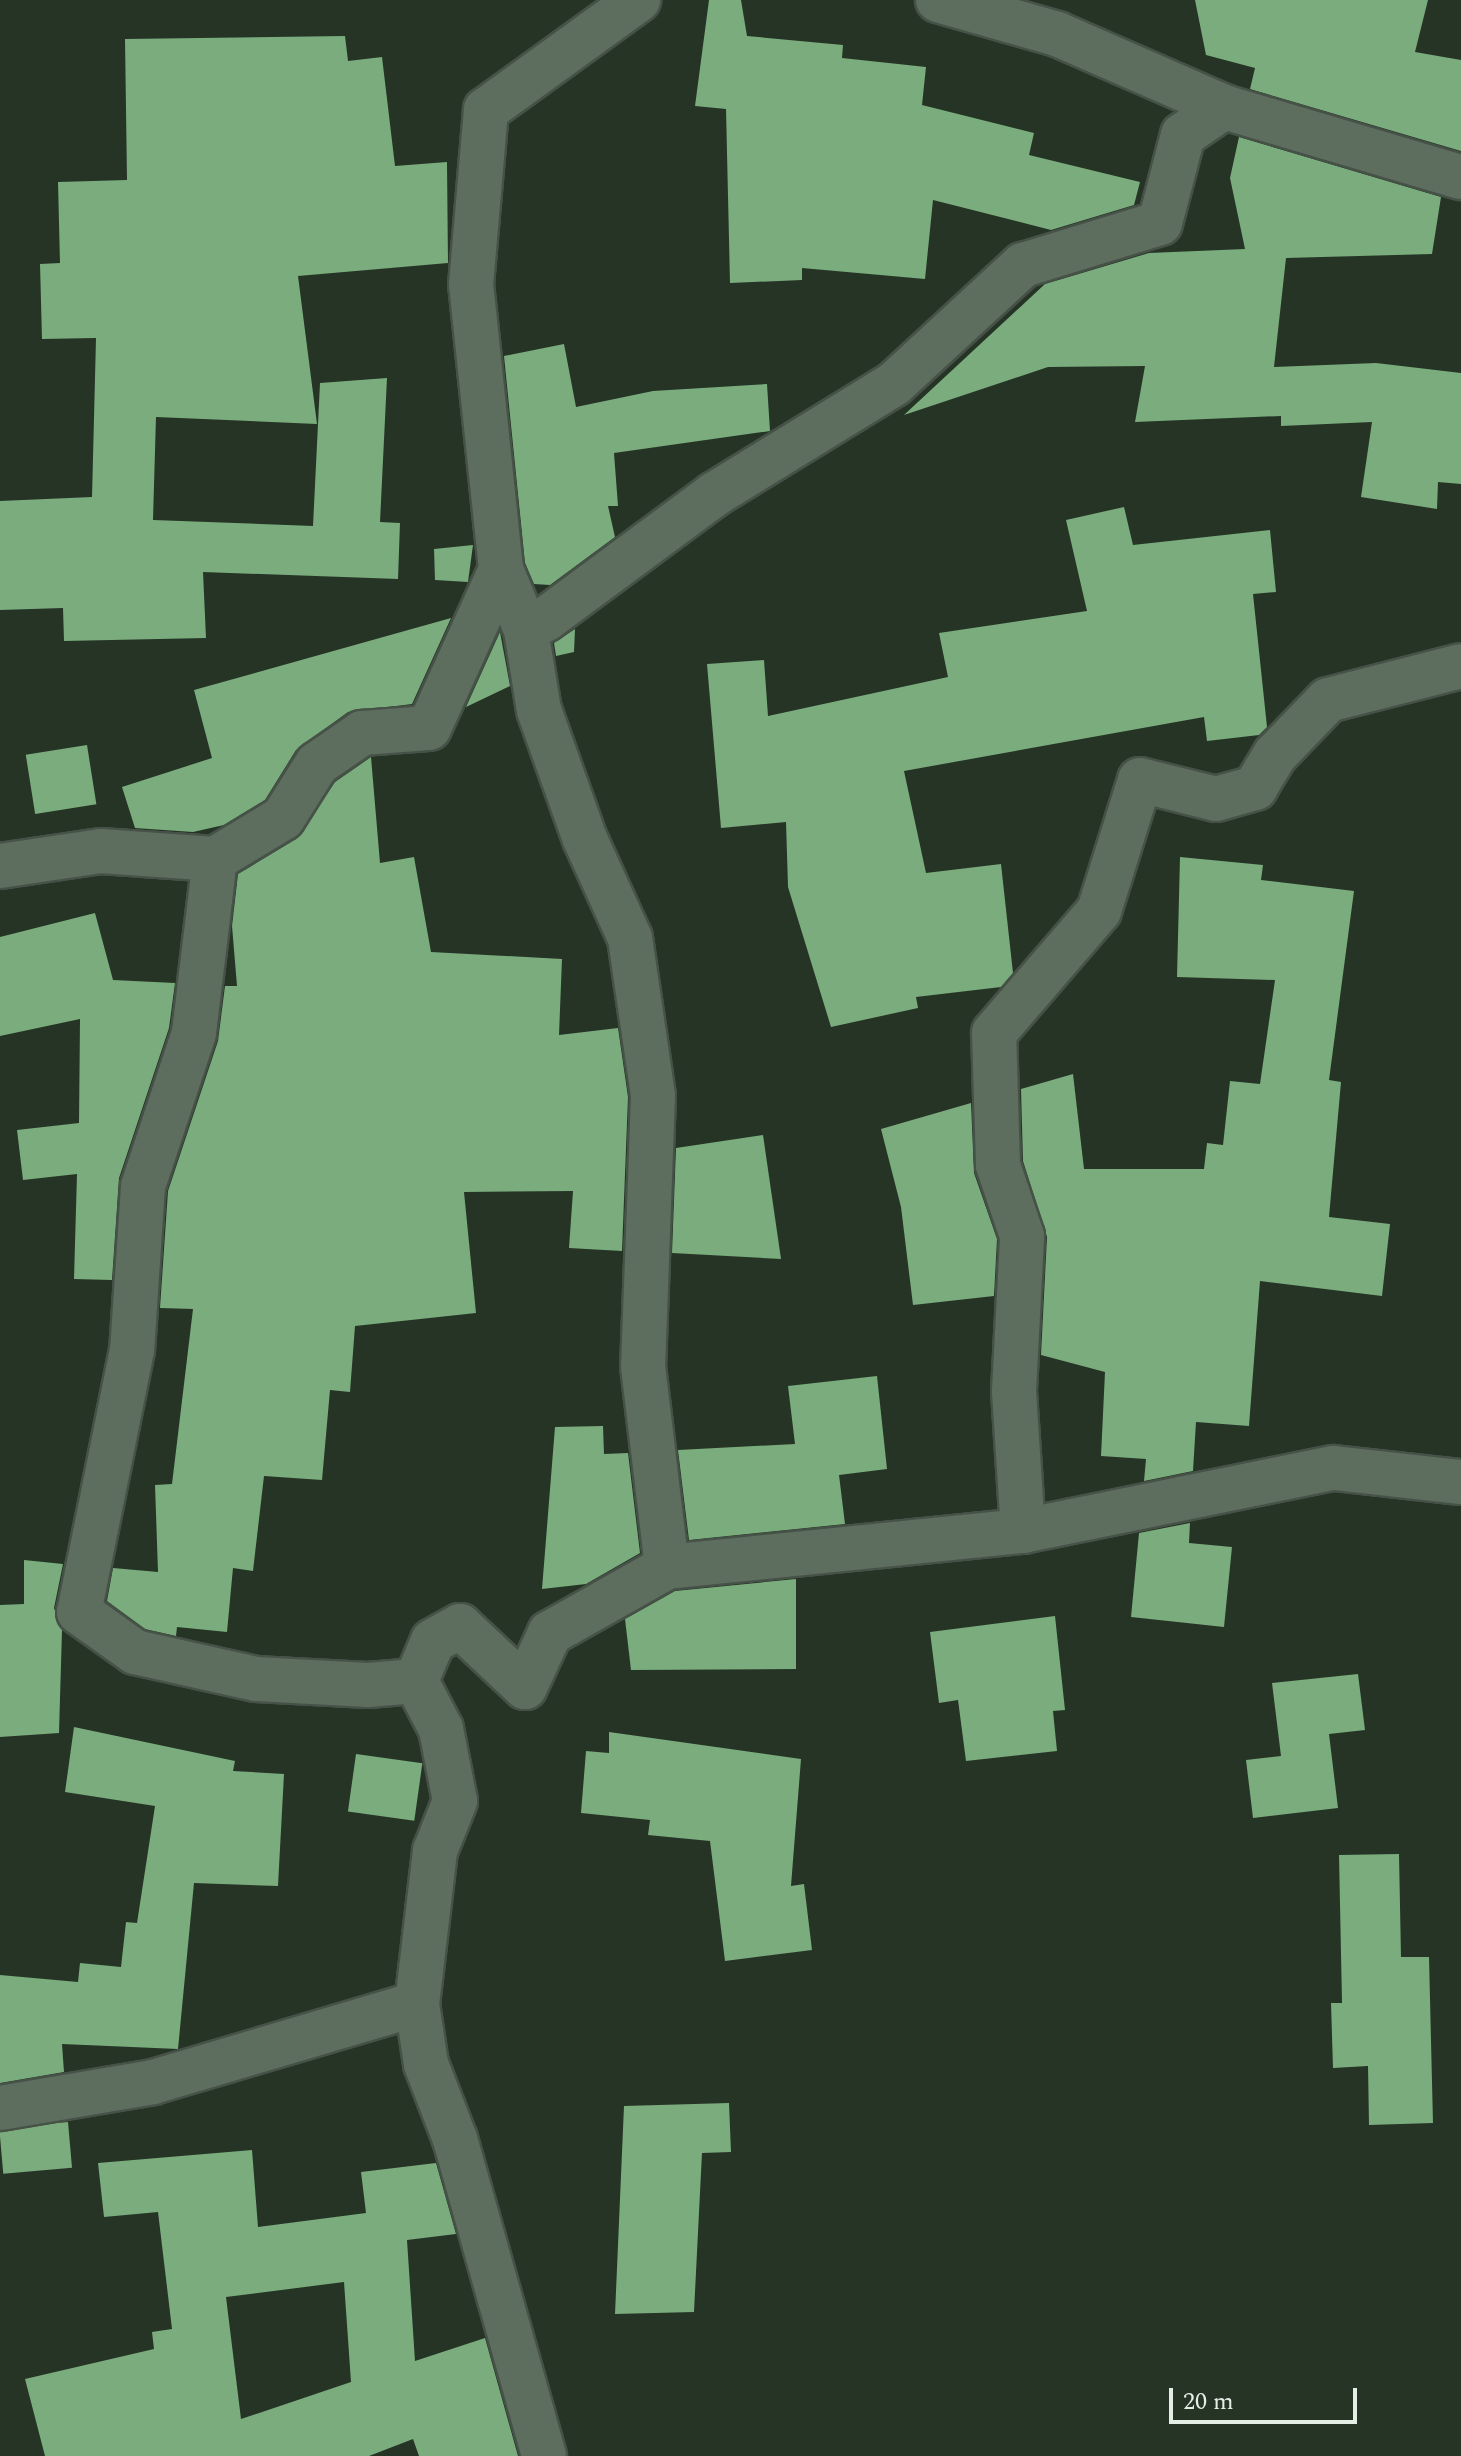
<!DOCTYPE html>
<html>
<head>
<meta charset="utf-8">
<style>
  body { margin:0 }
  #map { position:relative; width:1461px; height:2456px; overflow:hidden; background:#263426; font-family:Spectral,serif }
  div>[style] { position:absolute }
  .building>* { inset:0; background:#7aac7d; transform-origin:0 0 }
  .roads { filter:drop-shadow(2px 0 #465247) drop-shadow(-2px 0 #465247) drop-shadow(0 2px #465247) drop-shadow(0 -2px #465247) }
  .street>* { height:44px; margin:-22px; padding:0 22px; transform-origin:22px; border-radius:22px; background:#5d6d5e }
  span { translate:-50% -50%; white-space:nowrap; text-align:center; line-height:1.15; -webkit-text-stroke:8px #263426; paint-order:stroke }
  .scale { position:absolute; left:1169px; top:2388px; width:188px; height:36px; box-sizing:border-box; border:4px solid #e5eee5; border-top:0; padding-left:10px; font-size:24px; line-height:28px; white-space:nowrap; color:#e5eee5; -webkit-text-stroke:6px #263426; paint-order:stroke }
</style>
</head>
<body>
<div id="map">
  <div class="building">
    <i style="clip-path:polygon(709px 0,741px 0,747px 36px,843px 45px,842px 58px,926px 67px,922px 105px,1034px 133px,1029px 155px,1140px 182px,1134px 205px,1051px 230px,933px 200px,925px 279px,802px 268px,802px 280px,730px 283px,726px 109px,695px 106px)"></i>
    <i style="clip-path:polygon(1195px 0,1428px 0,1415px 52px,1461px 60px,1461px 151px,1250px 89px,1255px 68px,1206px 55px)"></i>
    <i style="clip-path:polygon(345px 36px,348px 61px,382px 57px,395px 166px,447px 162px,448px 263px,298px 276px,317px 424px,156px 417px,153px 520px,313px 526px,320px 383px,387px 378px,380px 522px,400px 523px,398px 579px,203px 572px,206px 638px,64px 641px,63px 608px,0 610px,0 501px,92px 497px,96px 338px,42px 339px,40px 264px,60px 263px,58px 182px,127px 180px,125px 39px)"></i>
    <i style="clip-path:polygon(1239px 137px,1441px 197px,1432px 254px,1286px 258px,1274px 367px,1376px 363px,1461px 373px,1461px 484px,1438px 482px,1437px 509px,1361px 497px,1372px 422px,1281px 426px,1281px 416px,1135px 422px,1145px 366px,1048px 367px,904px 415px,1045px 284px,1149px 253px,1245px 249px,1230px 178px)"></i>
    <i style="clip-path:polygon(564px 344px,576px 407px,653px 391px,767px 384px,770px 431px,614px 453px,618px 506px,608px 506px,615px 537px,550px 585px,534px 584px,525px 563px,504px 356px)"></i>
    <i style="clip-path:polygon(1124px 507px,1133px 545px,1270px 530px,1276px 592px,1253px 594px,1267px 727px,1259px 735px,1207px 741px,1204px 717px,904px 771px,926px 873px,1001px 864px,1013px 973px,1001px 987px,916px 997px,918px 1008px,831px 1027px,788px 887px,786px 822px,721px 828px,707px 664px,764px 660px,768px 716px,948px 677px,939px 633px,1087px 611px,1066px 520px)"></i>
    <i style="clip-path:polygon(473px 545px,468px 582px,435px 580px,434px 549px)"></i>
    <i style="clip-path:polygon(451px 618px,412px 704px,348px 712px,296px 750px,265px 800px,224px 825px,193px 832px,135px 828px,122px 787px,212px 758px,194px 690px)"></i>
    <i style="clip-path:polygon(575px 629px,574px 652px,556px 656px,554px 643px)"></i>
    <i style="clip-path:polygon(500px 632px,510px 686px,466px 707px)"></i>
    <i style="left:87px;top:745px;width:60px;height:62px;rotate:81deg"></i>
    <i style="clip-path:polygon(371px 757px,380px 863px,414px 857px,431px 952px,562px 959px,559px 1035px,618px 1028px,628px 1097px,622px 1251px,569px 1248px,573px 1191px,464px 1192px,476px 1313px,355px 1326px,350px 1392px,330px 1390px,322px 1480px,264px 1476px,253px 1571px,233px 1568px,227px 1632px,177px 1627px,176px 1636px,145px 1629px,107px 1601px,113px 1568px,158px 1572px,155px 1485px,172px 1484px,193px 1309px,160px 1308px,168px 1191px,218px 1041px,225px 986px,237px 986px,232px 926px,238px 874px,296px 839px,335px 782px)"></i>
    <i style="clip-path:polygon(1180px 857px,1263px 865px,1261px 880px,1354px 891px,1329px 1080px,1341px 1082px,1329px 1217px,1390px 1224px,1382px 1296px,1260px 1281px,1249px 1426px,1196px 1422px,1193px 1471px,1144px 1481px,1146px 1459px,1101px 1456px,1105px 1372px,1041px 1355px,1047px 1237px,1023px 1161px,1021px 1089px,1073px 1074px,1084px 1169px,1204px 1169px,1207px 1143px,1223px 1145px,1230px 1081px,1260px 1084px,1275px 980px,1177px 977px)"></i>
    <i style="clip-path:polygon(95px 913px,113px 980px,175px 983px,169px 1028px,119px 1178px,112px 1280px,74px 1279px,77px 1174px,23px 1180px,17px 1130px,79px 1123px,80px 1019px,0 1036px,0 937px)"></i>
    <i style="clip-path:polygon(971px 1103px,974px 1173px,997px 1239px,994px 1296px,913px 1305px,901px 1207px,881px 1129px)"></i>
    <i style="clip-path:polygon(763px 1135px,781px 1259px,672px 1253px,676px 1148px)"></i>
    <i style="clip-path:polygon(877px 1376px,887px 1469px,839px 1475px,845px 1524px,689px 1540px,678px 1450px,795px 1444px,788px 1386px)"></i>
    <i style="clip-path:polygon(603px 1426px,604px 1454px,628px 1453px,640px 1553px,586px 1584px,542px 1589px,555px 1427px)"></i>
    <i style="clip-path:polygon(1190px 1523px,1189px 1543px,1232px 1547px,1224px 1627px,1131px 1617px,1139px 1533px)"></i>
    <i style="clip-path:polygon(24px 1560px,63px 1564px,54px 1608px,62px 1630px,59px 1733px,0 1737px,0 1605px,24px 1604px)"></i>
    <i style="clip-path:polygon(796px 1579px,796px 1669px,631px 1670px,625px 1619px,675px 1591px)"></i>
    <i style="clip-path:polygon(1055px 1616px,1065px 1710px,1053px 1711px,1057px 1751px,966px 1761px,958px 1700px,939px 1703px,930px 1632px)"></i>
    <i style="clip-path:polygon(1358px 1674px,1365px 1730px,1329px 1734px,1338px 1808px,1253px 1818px,1246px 1760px,1281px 1756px,1272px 1683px)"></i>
    <i style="clip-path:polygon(74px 1727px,235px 1761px,233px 1771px,284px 1774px,278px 1886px,194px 1883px,178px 2049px,62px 2044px,64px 2072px,0 2083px,0 1975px,78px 1982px,80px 1963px,121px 1967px,126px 1922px,137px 1923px,155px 1806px,65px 1792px)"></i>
    <i style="clip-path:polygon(609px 1732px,801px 1759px,791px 1886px,804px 1884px,812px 1950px,725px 1961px,710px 1841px,648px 1835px,650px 1820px,581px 1813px,586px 1751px,609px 1753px)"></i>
    <i style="left:356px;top:1754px;width:67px;height:58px;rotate:8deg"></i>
    <i style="clip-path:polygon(1399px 1854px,1401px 1957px,1429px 1957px,1433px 2123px,1369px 2125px,1368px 2066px,1333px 2068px,1331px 2003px,1342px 2003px,1339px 1855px)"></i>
    <i style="clip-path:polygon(729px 2103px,731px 2152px,702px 2153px,694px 2312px,615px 2314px,624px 2106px)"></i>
    <i style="left:68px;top:2122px;width:46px;height:69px;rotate:85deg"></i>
    <i style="clip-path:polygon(evenodd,252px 2150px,258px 2227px,366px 2213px,361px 2172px,436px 2163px,456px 2234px,407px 2240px,415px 2361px,485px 2338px,518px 2456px,419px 2456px,413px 2439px,369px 2456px,45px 2456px,25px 2379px,154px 2349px,152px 2332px,172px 2329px,158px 2212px,104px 2217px,98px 2163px,252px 2150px,344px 2282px,351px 2382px,241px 2419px,226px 2297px,344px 2282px)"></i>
  </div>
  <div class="roads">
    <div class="street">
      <i style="left:938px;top:0;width:124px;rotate:15.9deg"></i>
      <i style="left:1057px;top:34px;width:182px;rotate:23.6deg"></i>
      <i style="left:1224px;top:107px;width:247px;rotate:16.5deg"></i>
      <i style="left:501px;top:569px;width:286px;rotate:-96deg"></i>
      <i style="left:471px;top:285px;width:176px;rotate:-85.1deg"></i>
      <i style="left:486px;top:110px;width:188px;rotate:-35.9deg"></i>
      <i style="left:526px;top:630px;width:81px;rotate:80.8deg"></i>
      <i style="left:539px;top:710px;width:137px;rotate:70.4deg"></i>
      <i style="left:585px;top:839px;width:109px;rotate:65.6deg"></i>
      <i style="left:630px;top:938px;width:160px;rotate:81.7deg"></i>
      <i style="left:653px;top:1096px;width:270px;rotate:92.1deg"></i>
      <i style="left:643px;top:1366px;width:202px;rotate:83.2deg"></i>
      <i style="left:215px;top:859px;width:175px;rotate:96.9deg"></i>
      <i style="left:194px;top:1033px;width:161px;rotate:108.4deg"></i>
      <i style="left:143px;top:1186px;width:164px;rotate:93.8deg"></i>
      <i style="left:132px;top:1350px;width:267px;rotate:101.4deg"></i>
      <i style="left:79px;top:1612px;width:69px;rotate:35.5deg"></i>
      <i style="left:135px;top:1652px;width:124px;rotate:12.6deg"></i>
      <i style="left:256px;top:1679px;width:112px;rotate:3.1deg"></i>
      <i style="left:368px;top:1685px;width:48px;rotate:-4.8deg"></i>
      <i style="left:416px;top:1681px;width:43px;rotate:-67deg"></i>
      <i style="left:433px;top:1641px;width:31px;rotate:-29deg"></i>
      <i style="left:460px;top:1626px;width:89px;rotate:43.2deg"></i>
      <i style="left:525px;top:1687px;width:60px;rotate:-65.2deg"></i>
      <i style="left:550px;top:1633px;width:134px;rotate:-29.4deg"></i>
      <i style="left:667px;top:1567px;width:358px;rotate:-5.8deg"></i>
      <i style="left:1023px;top:1531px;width:317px;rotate:-11.5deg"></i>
      <i style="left:1334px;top:1468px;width:128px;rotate:6.3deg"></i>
      <i style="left:0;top:866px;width:102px;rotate:-8.4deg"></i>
      <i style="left:101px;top:851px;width:114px;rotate:4deg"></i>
      <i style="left:215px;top:859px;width:79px;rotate:-31.1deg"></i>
      <i style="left:283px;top:818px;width:64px;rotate:-57.8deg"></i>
      <i style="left:317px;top:764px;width:55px;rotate:-34.6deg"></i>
      <i style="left:362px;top:733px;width:67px;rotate:-4.3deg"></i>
      <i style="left:429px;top:728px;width:175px;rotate:-65.6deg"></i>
      <i style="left:501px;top:569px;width:66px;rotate:67.7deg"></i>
      <i style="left:526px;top:630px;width:23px;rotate:-29deg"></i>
      <i style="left:546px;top:619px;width:210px;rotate:-36.5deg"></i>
      <i style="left:715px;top:494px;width:210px;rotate:-31.6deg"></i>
      <i style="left:894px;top:384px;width:176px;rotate:-42.7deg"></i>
      <i style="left:1023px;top:265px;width:143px;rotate:-17deg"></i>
      <i style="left:1160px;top:223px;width:91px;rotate:-75.4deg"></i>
      <i style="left:1183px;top:135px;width:50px;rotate:-34.3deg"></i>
      <i style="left:1023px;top:1531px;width:140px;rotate:-93.7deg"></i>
      <i style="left:1014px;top:1391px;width:155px;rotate:-87deg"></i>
      <i style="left:1022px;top:1236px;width:75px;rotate:-108.7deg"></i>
      <i style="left:998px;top:1165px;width:132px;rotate:-91.7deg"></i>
      <i style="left:994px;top:1033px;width:161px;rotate:-49.3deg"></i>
      <i style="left:1099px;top:911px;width:137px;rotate:-72.6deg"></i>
      <i style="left:1140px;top:780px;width:78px;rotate:14deg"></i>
      <i style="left:1216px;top:799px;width:41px;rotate:-15.8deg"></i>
      <i style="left:1255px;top:788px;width:39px;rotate:-59deg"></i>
      <i style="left:1275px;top:755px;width:76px;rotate:-46.1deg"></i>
      <i style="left:1328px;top:700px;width:137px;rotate:-14.3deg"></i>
      <i style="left:416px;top:1681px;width:54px;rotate:62.5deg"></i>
      <i style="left:441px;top:1729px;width:73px;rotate:79deg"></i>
      <i style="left:455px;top:1801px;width:54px;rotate:111.8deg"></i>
      <i style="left:435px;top:1851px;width:154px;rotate:96.7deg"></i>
      <i style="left:417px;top:2004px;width:61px;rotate:81.5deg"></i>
      <i style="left:426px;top:2064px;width:80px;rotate:68.9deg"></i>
      <i style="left:455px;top:2139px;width:329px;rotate:74.3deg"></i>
      <i style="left:0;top:2108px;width:155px;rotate:-9.6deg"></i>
      <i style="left:153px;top:2082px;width:275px;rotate:-16.5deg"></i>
    </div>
  </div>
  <div class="scale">20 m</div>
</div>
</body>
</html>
